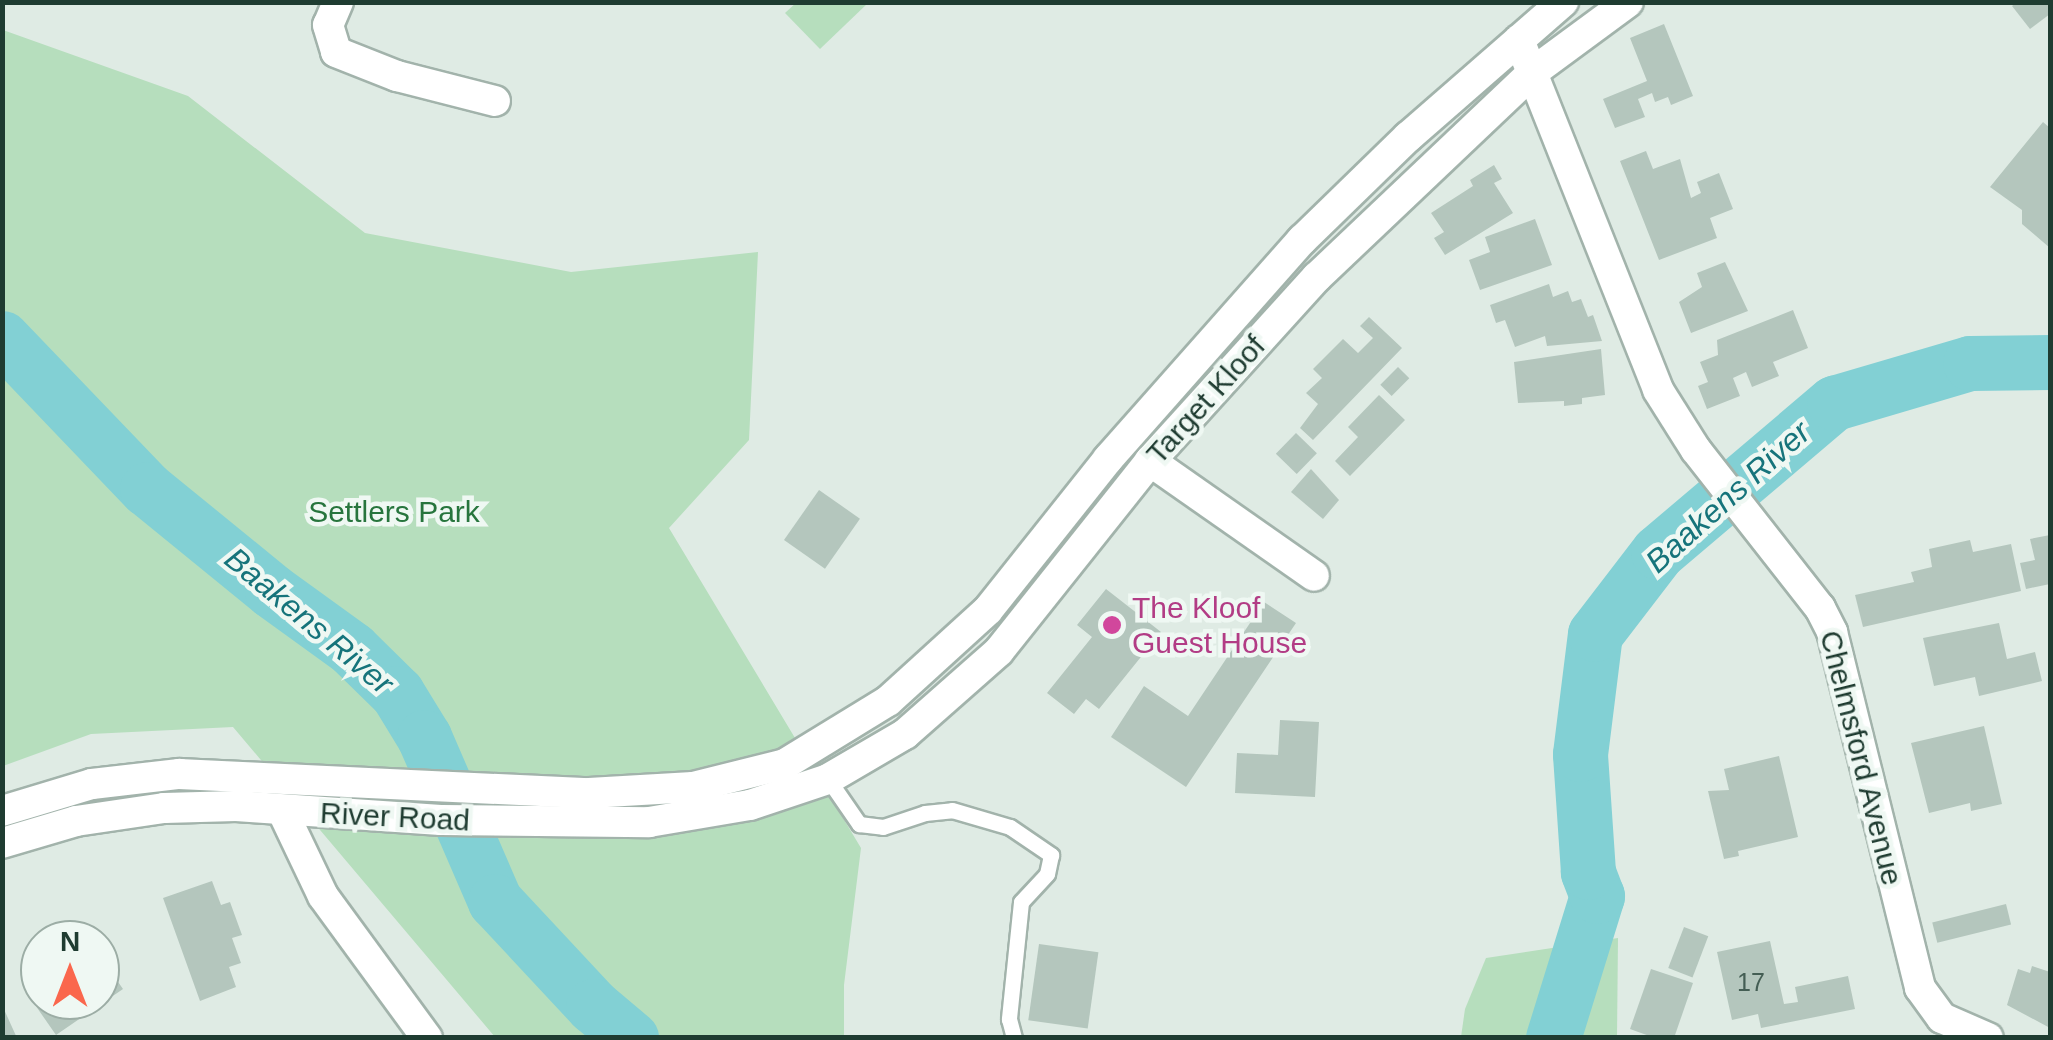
<!DOCTYPE html>
<html>
<head>
<meta charset="utf-8">
<style>
  body { margin:0 }
  #map { position:relative; width:2053px; height:1040px; overflow:hidden; background:#dfebe4; font-family:Arial,sans-serif }
  div>[style] { position:absolute }
  .green>* { inset:0; background:#b6debd }
  .river>* { height:55px; margin:-27.5px; padding:0 27.5px; transform-origin:27.5px; border-radius:27.5px; background:#82d0d4 }
  .building>* { inset:0; background:#b4c6bd; transform-origin:0 0 }
  .roads { filter:drop-shadow(2px 0 #a2b3ab) drop-shadow(-2px 0 #a2b3ab) drop-shadow(0 2px #a2b3ab) drop-shadow(0 -2px #a2b3ab) }
  .lane>* { height:15px; margin:-7.5px; padding:0 7.5px; transform-origin:7.5px; border-radius:7.5px; background:#fff }
  .street>* { height:30px; margin:-15px; padding:0 15px; transform-origin:15px; border-radius:15px; background:#fff }
  .secondary>* { height:30px; margin:-15px; padding:0 15px; transform-origin:15px; border-radius:15px; background:#fff }
  .dots>* { width:28px; height:28px; translate:-50% -50%; box-sizing:border-box; border:5px solid #eff8f3; border-radius:50% }
  span { translate:-50% -50%; white-space:nowrap; text-align:center; line-height:1.15; -webkit-text-stroke:9px #eff8f3; paint-order:stroke }
  .number-label { font-size:25px; color:#445e54 }
  .number-label span { -webkit-text-stroke-width:0 }
  .street-label { font-size:30px; color:#1f3c31 }
  .park-label { font-size:30px; color:#27753d }
  .hotel-label { font-size:30px; color:#b23c85 }
  .left { translate:0 -50%; text-align:left }
  .water-label { font-size:32px; color:#16747b; font-style:italic }
  .frame { position:absolute; inset:0; border:5px solid #1f3c31; pointer-events:none }
  .north { position:absolute; left:20px; top:920px; width:100px; height:100px; box-sizing:border-box; background:#eff8f3; border:2px solid #9cada5; border-radius:50%; rotate:0deg; font-size:28px; font-weight:700; line-height:40px; text-align:center; color:#1f3c31 }
  .north::after { content:''; display:block; margin:auto; width:35px; height:45px; background:#fa674d; clip-path:polygon(50% 0,100% 100%,50% 72%,0 100%) }
</style>
</head>
<body>
<div id="map">
  <div class="green">
    <i style="clip-path:polygon(797px 2px,868px 2px,868px 3px,820px 49px,785px 13px)"></i>
    <i style="clip-path:polygon(3px 30px,188px 96px,365px 233px,571px 272px,758px 252px,749px 440px,669px 528px,861px 848px,844px 985px,844px 1037px,495px 1037px,233px 727px,91px 734px,3px 766px)"></i>
    <i style="clip-path:polygon(1618px 938px,1617px 1037px,1461px 1037px,1465px 1009px,1486px 958px)"></i>
  </div>
  <div class="river">
    <i style="left:2px;top:338px;width:209px;rotate:46.2deg"></i>
    <i style="left:147px;top:489px;width:161px;rotate:39.2deg"></i>
    <i style="left:272px;top:591px;width:99px;rotate:35.9deg"></i>
    <i style="left:352px;top:649px;width:63px;rotate:44.4deg"></i>
    <i style="left:397px;top:693px;width:52px;rotate:58.5deg"></i>
    <i style="left:424px;top:737px;width:179px;rotate:66.6deg"></i>
    <i style="left:495px;top:901px;width:144px;rotate:47deg"></i>
    <i style="left:593px;top:1006px;width:50px;rotate:40.1deg"></i>
    <i style="left:1553px;top:1038px;width:149px;rotate:-72.8deg"></i>
    <i style="left:1597px;top:896px;width:26px;rotate:-111deg"></i>
    <i style="left:1588px;top:872px;width:118px;rotate:-93.9deg"></i>
    <i style="left:1580px;top:754px;width:121px;rotate:-82.9deg"></i>
    <i style="left:1595px;top:634px;width:103px;rotate:-52.5deg"></i>
    <i style="left:1658px;top:552px;width:231px;rotate:-40.3deg"></i>
    <i style="left:1834px;top:403px;width:142px;rotate:-16.4deg"></i>
    <i style="left:1970px;top:363px;width:80px;rotate:-0.7deg"></i>
  </div>
  <div class="building">
    <i style="clip-path:polygon(2017px 2px,2050px 2px,2050px 14px,2030px 29px,2012px 6px)"></i>
    <i style="clip-path:polygon(1664px 24px,1693px 96px,1671px 105px,1668px 97px,1655px 102px,1652px 93px,1638px 99px,1645px 117px,1615px 128px,1603px 99px,1647px 81px,1630px 38px)"></i>
    <i style="clip-path:polygon(2043px 122px,2050px 128px,2050px 248px,2022px 224px,2022px 210px,1990px 187px)"></i>
    <i style="clip-path:polygon(1646px 151px,1653px 169px,1680px 159px,1691px 198px,1701px 193px,1697px 182px,1719px 173px,1733px 209px,1710px 218px,1717px 238px,1659px 260px,1620px 161px)"></i>
    <i style="clip-path:polygon(1494px 165px,1502px 179px,1494px 183px,1513px 213px,1445px 255px,1434px 238px,1444px 232px,1431px 213px,1473px 186px,1470px 180px)"></i>
    <i style="clip-path:polygon(1535px 219px,1552px 265px,1480px 290px,1469px 260px,1490px 252px,1485px 237px)"></i>
    <i style="clip-path:polygon(1725px 262px,1748px 311px,1691px 333px,1679px 302px,1702px 287px,1697px 273px)"></i>
    <i style="clip-path:polygon(1549px 284px,1553px 297px,1568px 291px,1572px 302px,1581px 299px,1588px 317px,1593px 315px,1602px 341px,1547px 346px,1545px 336px,1515px 347px,1505px 320px,1496px 323px,1490px 305px)"></i>
    <i style="clip-path:polygon(1793px 310px,1808px 348px,1773px 362px,1779px 376px,1752px 387px,1746px 372px,1733px 378px,1740px 396px,1707px 409px,1698px 386px,1708px 382px,1700px 362px,1718px 355px,1717px 340px)"></i>
    <i style="clip-path:polygon(1369px 317px,1402px 348px,1313px 440px,1300px 428px,1318px 404px,1306px 393px,1322px 378px,1313px 369px,1343px 339px,1358px 353px,1373px 338px,1360px 326px)"></i>
    <i style="clip-path:polygon(1601px 349px,1605px 395px,1582px 398px,1582px 404px,1564px 406px,1564px 401px,1518px 403px,1514px 362px)"></i>
    <i style="left:1398px;top:367px;width:16px;height:25px;rotate:45deg"></i>
    <i style="clip-path:polygon(1379px 395px,1405px 420px,1350px 476px,1335px 461px,1358px 437px,1348px 427px)"></i>
    <i style="left:1296px;top:433px;width:29px;height:29px;rotate:44deg"></i>
    <i style="clip-path:polygon(1311px 469px,1339px 500px,1323px 519px,1291px 492px)"></i>
    <i style="left:819px;top:490px;width:50px;height:61px;rotate:35deg"></i>
    <i style="clip-path:polygon(2050px 535px,2050px 584px,2026px 589px,2020px 563px,2035px 560px,2030px 539px)"></i>
    <i style="clip-path:polygon(1970px 540px,1973px 552px,2011px 544px,2021px 591px,1863px 627px,1855px 595px,1914px 582px,1911px 572px,1932px 567px,1929px 549px)"></i>
    <i style="clip-path:polygon(1106px 589px,1161px 632px,1099px 709px,1086px 699px,1074px 714px,1047px 693px,1092px 637px,1077px 625px)"></i>
    <i style="clip-path:polygon(1264px 602px,1296px 623px,1186px 787px,1111px 737px,1144px 686px,1188px 716px)"></i>
    <i style="clip-path:polygon(1999px 623px,2007px 659px,2035px 652px,2042px 681px,1979px 696px,1975px 677px,1934px 686px,1923px 638px)"></i>
    <i style="clip-path:polygon(1280px 720px,1319px 722px,1315px 797px,1235px 793px,1237px 753px,1278px 755px)"></i>
    <i style="clip-path:polygon(1984px 726px,2002px 804px,1971px 811px,1970px 803px,1929px 813px,1911px 743px)"></i>
    <i style="clip-path:polygon(1779px 756px,1798px 837px,1738px 851px,1739px 856px,1724px 859px,1708px 791px,1729px 790px,1724px 769px)"></i>
    <i style="clip-path:polygon(212px 881px,221px 905px,230px 902px,242px 935px,232px 938px,241px 963px,229px 967px,236px 987px,200px 1001px,163px 898px)"></i>
    <i style="left:2006px;top:904px;width:21px;height:76px;rotate:76deg"></i>
    <i style="left:1684px;top:927px;width:26px;height:44px;rotate:21deg"></i>
    <i style="clip-path:polygon(1770px 941px,1784px 1004px,1798px 1002px,1795px 987px,1848px 976px,1855px 1009px,1761px 1028px,1758px 1014px,1732px 1020px,1717px 952px)"></i>
    <i style="left:1039px;top:944px;width:60px;height:77px;rotate:8deg"></i>
    <i style="clip-path:polygon(100px 956px,123px 989px,56px 1035px,24px 989px,40px 979px,40px 1000px,100px 1000px)"></i>
    <i style="clip-path:polygon(2032px 966px,2050px 972px,2050px 1028px,2007px 1005px,2018px 969px,2030px 973px)"></i>
    <i style="clip-path:polygon(1651px 969px,1693px 983px,1674px 1038px,1655px 1038px,1630px 1029px)"></i>
    <i style="clip-path:polygon(2px 1005px,17px 1038px,2px 1038px)"></i>
  </div>
  <div class="roads">
    <div class="lane">
      <i style="left:828px;top:779px;width:55px;rotate:55.4deg"></i>
      <i style="left:859px;top:824px;width:24px;rotate:7deg"></i>
      <i style="left:883px;top:827px;width:44px;rotate:-18.4deg"></i>
      <i style="left:925px;top:813px;width:27px;rotate:-6deg"></i>
      <i style="left:952px;top:810px;width:60px;rotate:16.3deg"></i>
      <i style="left:1010px;top:827px;width:50px;rotate:34.3deg"></i>
      <i style="left:1051px;top:855px;width:19px;rotate:102deg"></i>
      <i style="left:1047px;top:874px;width:38px;rotate:133deg"></i>
      <i style="left:1021px;top:902px;width:118px;rotate:95.9deg"></i>
      <i style="left:1009px;top:1019px;width:20px;rotate:75deg"></i>
    </div>
    <div class="street">
      <i style="left:338px;top:2px;width:25px;rotate:113deg"></i>
      <i style="left:328px;top:25px;width:28px;rotate:73deg"></i>
      <i style="left:336px;top:52px;width:66px;rotate:21.5deg"></i>
      <i style="left:397px;top:76px;width:101px;rotate:14.3deg"></i>
      <i style="left:1519px;top:40px;width:377px;rotate:68.3deg"></i>
      <i style="left:1658px;top:390px;width:71px;rotate:57.7deg"></i>
      <i style="left:1696px;top:450px;width:201px;rotate:51.9deg"></i>
      <i style="left:1820px;top:608px;width:27px;rotate:63deg"></i>
      <i style="left:1832px;top:632px;width:367px;rotate:76.1deg"></i>
      <i style="left:1920px;top:988px;width:37px;rotate:54deg"></i>
      <i style="left:1942px;top:1018px;width:50px;rotate:23.5deg"></i>
      <i style="left:1150px;top:461px;width:200px;rotate:35deg"></i>
      <i style="left:282px;top:810px;width:95px;rotate:64.5deg"></i>
      <i style="left:323px;top:896px;width:176px;rotate:53.8deg"></i>
    </div>
    <div class="secondary">
      <i style="left:2px;top:811px;width:94px;rotate:-16.7deg"></i>
      <i style="left:92px;top:784px;width:88px;rotate:-6.6deg"></i>
      <i style="left:179px;top:774px;width:410px;rotate:2.7deg"></i>
      <i style="left:589px;top:793px;width:104px;rotate:-3.3deg"></i>
      <i style="left:693px;top:787px;width:95px;rotate:-14deg"></i>
      <i style="left:785px;top:764px;width:121px;rotate:-31.5deg"></i>
      <i style="left:888px;top:701px;width:135px;rotate:-42.3deg"></i>
      <i style="left:988px;top:610px;width:193px;rotate:-51.5deg"></i>
      <i style="left:1108px;top:459px;width:293px;rotate:-48.5deg"></i>
      <i style="left:1302px;top:240px;width:148px;rotate:-44.2deg"></i>
      <i style="left:1408px;top:137px;width:206px;rotate:-41.1deg"></i>
      <i style="left:2px;top:843px;width:77px;rotate:-16.6deg"></i>
      <i style="left:76px;top:821px;width:89px;rotate:-8.4deg"></i>
      <i style="left:164px;top:808px;width:72px;rotate:-1.6deg"></i>
      <i style="left:236px;top:806px;width:205px;rotate:3.9deg"></i>
      <i style="left:441px;top:820px;width:208px;rotate:0.6deg"></i>
      <i style="left:649px;top:822px;width:102px;rotate:-9.6deg"></i>
      <i style="left:750px;top:805px;width:82px;rotate:-18.4deg"></i>
      <i style="left:828px;top:779px;width:89px;rotate:-30.3deg"></i>
      <i style="left:905px;top:734px;width:125px;rotate:-41.4deg"></i>
      <i style="left:999px;top:651px;width:243px;rotate:-51.5deg"></i>
      <i style="left:1150px;top:461px;width:248px;rotate:-47.8deg"></i>
      <i style="left:1317px;top:277px;width:298px;rotate:-43.5deg"></i>
      <i style="left:1533px;top:72px;width:118px;rotate:-36.4deg"></i>
    </div>
  </div>
  <div class="dots">
    <i style="left:1112px;top:625px;background:#d1479c"></i>
  </div>
  <div class="number-label">
    <span style="left:1751px;top:982px">17</span>
  </div>
  <div class="street-label">
    <span style="left:1206px;top:400px;rotate:-48deg">Target Kloof</span>
    <span style="left:1861px;top:758px;rotate:76deg">Chelmsford Avenue</span>
    <span style="left:395px;top:817px;rotate:3deg">River Road</span>
  </div>
  <div class="park-label">
    <span style="left:394px;top:512px">Settlers Park</span>
  </div>
  <div class="hotel-label">
    <span class="left" style="left:1132px;top:625px">The Kloof<br>Guest House</span>
  </div>
  <div class="water-label">
    <span style="left:1728px;top:497px;rotate:-42deg">Baakens River</span>
    <span style="left:309px;top:621px;rotate:40deg">Baakens River</span>
  </div>
  <div class="frame"></div>
  <div class="north">N</div>
</div>
</body>
</html>
